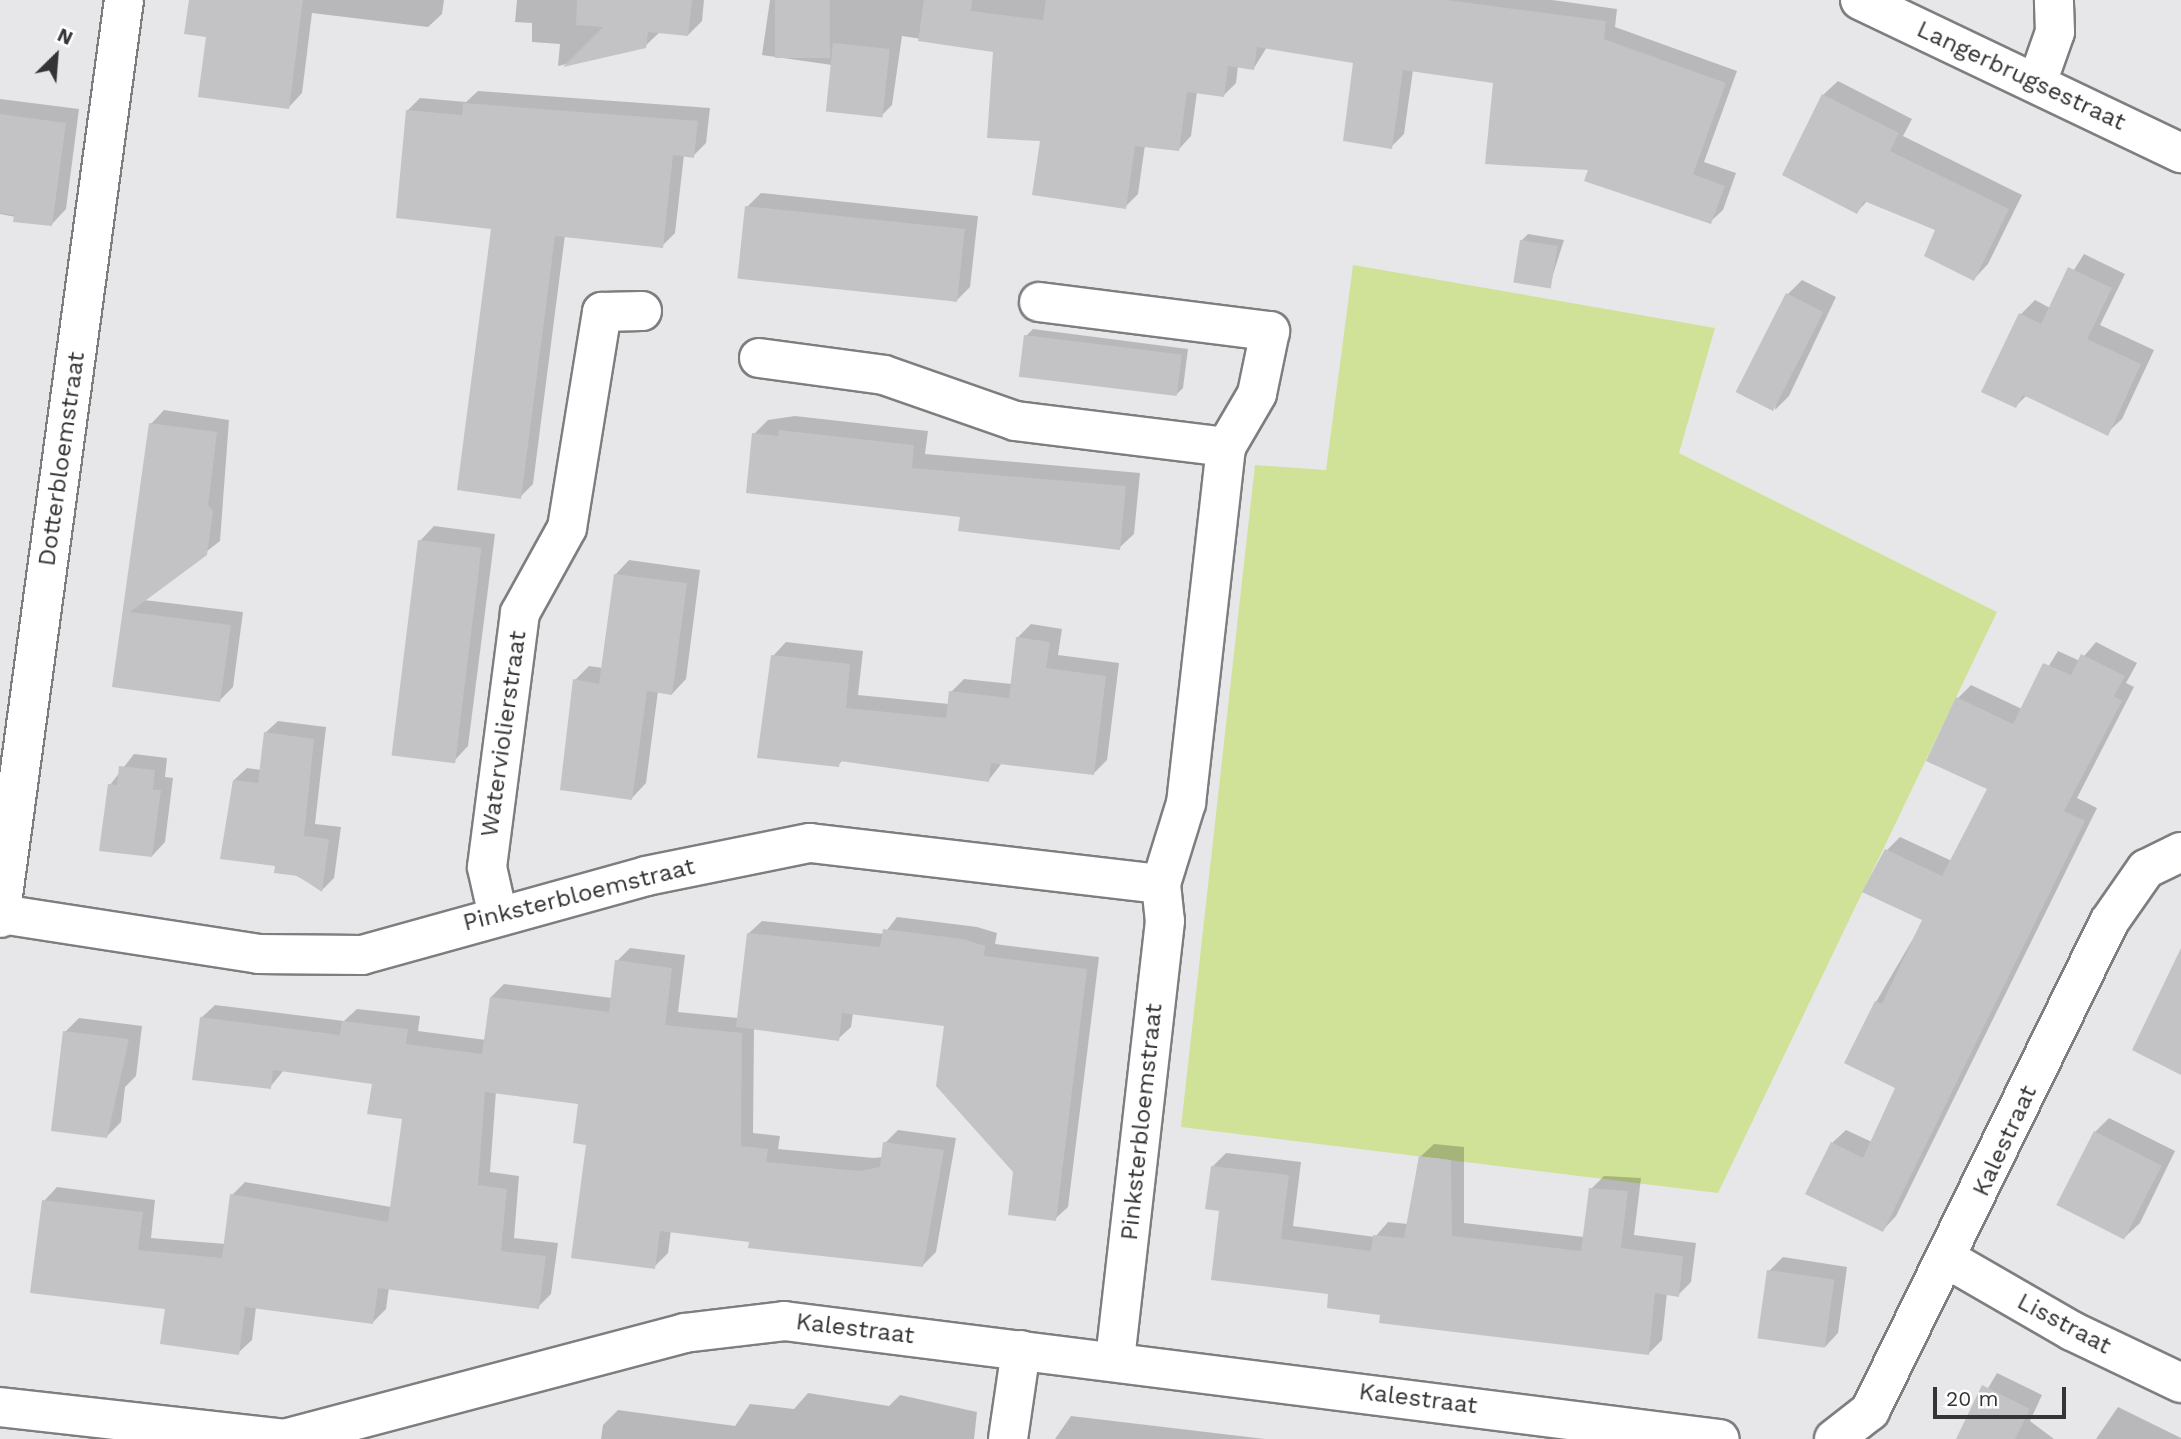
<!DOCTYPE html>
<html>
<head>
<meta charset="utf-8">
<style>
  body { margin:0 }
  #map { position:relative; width:2181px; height:1439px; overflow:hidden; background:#e7e7ea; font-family:"Work Sans",sans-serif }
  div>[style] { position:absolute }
  .green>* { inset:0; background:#cfe298 }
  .shadow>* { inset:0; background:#0003 }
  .building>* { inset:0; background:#c3c3c6; transform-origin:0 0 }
  .roads { filter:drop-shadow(2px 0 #7d7e80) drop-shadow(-2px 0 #7d7e80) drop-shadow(0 2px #7d7e80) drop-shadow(0 -2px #7d7e80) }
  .minor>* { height:38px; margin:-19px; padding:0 19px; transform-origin:19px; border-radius:19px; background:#fff }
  span { translate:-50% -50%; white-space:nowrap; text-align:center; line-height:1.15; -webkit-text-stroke:5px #fff; paint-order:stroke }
  .street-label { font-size:24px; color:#343436 }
  .north { position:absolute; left:21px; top:21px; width:70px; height:70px; -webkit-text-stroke:5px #fff; paint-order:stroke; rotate:25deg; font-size:19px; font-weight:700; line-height:28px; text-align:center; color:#343436 }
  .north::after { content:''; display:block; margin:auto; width:24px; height:32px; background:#343436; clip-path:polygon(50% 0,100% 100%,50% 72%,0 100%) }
  .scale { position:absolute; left:1933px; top:1387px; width:133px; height:32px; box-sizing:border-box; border:4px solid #343436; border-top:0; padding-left:9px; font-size:21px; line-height:24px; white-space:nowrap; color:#343436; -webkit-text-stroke:5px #fff; paint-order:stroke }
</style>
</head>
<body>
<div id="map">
  <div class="green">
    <i style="clip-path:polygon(1353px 265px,1715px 328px,1679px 453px,1997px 612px,1718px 1193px,1181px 1127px,1255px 465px,1326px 470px)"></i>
  </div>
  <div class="shadow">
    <i style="clip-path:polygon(191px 0,444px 0,442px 14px,428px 27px,312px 13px,302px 93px,289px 107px,208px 35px)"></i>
    <i style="clip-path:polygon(517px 0,704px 0,702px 21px,688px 35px,660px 32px,645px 46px,558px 66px,560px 44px,532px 42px,532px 23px,515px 22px)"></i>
    <i style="clip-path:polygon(770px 0,1552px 0,1617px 9px,1615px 27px,1737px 71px,1704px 162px,1736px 173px,1723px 210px,1710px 222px,1590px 168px,1495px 81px,1413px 70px,1404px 134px,1391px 147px,1355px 61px,1267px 47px,1254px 68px,1238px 66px,1236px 83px,1224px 95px,1197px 92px,1191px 136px,1179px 149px,1145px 145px,1138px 194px,1125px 207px,1042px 140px,995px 50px,902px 36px,892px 105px,880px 117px,832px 65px,762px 55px)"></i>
    <i style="clip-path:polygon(1838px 81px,1912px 119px,1903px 136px,2022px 195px,1988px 264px,1974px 279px,1937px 230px,1868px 200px,1857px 212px,1823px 95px)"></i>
    <i style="clip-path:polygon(478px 91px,710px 108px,706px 143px,693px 156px,684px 155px,675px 233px,662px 246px,565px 235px,533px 484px,520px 497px,493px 227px,407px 111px,420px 98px,466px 102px)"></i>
    <i style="clip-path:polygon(0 99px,79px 109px,66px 209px,52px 224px,0 214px)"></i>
    <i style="clip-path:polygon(761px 193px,978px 216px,970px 287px,955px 302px,747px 207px)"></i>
    <i style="clip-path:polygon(1528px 234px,1564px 240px,1549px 287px,1521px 241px)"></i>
    <i style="clip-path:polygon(2084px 254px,2125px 274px,2100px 325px,2154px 350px,2122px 419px,2107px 433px,2027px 395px,2016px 406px,2021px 314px,2035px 300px,2050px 308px)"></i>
    <i style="clip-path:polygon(1802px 280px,1836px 297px,1789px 396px,1775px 410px,1788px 294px)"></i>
    <i style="clip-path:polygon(1033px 329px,1188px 349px,1183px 388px,1177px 394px,1026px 336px)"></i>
    <i style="clip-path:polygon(164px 410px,229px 420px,220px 541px,144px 600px,243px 612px,233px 687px,220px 700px,114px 686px,151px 424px)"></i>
    <i style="clip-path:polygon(795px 416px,928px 431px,925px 454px,1140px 473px,1134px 534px,1119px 548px,962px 515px,754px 434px,768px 420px)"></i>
    <i style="clip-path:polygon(434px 526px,495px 534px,468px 746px,454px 761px,420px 541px)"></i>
    <i style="clip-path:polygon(629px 560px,700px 570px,686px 679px,672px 694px,658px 691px,646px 783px,632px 798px,575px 680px,589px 666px,603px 668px,615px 575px)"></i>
    <i style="clip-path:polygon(1031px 624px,1062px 629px,1058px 655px,1119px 663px,1107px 760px,1094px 773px,1002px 763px,988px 781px,843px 760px,838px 765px,773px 656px,786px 642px,863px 651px,858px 695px,949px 704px,951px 692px,964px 679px,1012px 684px,1017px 638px)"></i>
    <i style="clip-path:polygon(2096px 642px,2137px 663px,2126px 683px,2134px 687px,2077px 798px,2097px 808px,1896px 1216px,1883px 1230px,1832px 1143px,1846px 1130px,1872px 1142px,1898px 1087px,1876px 1002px,1924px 920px,1887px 850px,1900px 837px,1952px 861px,1989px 788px,1958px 698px,1971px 685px,2022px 709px,2058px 651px,2080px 661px)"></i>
    <i style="clip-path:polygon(278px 721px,326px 727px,315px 824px,341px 827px,334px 878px,322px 890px,277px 865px,234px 780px,247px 768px,262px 770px,265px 733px)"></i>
    <i style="clip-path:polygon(134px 754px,167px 758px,165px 777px,173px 778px,165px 842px,152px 856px,110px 785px)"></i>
    <i style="clip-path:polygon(897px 917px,977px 927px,997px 933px,995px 944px,1099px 957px,1068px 1207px,1055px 1219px,1015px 1171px,946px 1024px,853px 1013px,851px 1027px,838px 1039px,754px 1028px,753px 1133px,780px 1136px,778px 1149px,874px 1158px,883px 1157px,885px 1143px,898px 1130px,956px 1138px,936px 1252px,922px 1266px,671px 1230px,668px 1253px,654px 1267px,588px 1143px,580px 1102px,496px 1091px,490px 1172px,519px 1176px,514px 1238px,558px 1243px,551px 1294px,538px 1307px,389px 1287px,386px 1309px,373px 1322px,256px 1307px,252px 1340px,238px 1353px,167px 1308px,44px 1201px,57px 1187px,155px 1200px,151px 1238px,226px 1244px,232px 1195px,245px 1182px,391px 1207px,404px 1118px,374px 1083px,284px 1070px,270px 1087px,201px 1018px,215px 1005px,344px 1021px,357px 1009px,420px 1016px,418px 1031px,486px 1040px,491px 997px,504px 984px,612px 998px,617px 961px,630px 948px,685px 955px,678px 1012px,738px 1018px,749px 933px,762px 921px,884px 934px)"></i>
    <i style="clip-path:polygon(79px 1018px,142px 1026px,136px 1076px,125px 1087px,121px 1122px,107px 1136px,65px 1032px)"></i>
    <i style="clip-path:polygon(2109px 1118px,2175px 1151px,2140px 1223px,2125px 1237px,2095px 1132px)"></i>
    <i style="clip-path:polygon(1434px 1144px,1464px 1147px,1464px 1223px,1584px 1237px,1591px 1189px,1604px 1176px,1641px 1178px,1634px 1235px,1696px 1243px,1691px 1282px,1678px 1295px,1667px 1293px,1662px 1340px,1648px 1354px,1382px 1314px,1330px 1293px,1221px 1209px,1212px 1167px,1226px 1153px,1301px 1162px,1293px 1226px,1375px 1237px,1388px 1222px,1408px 1224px,1420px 1157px)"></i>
    <i style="clip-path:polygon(1783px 1257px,1847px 1267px,1838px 1333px,1825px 1347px,1769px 1271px)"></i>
    <i style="clip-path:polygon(1997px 1373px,2042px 1395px,2030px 1421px,2054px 1439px,1958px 1439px)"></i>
    <i style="clip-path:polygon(808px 1393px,889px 1406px,900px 1395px,977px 1412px,974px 1439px,601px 1439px,603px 1425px,618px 1410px,735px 1426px,750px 1404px,794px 1409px)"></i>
    <i style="clip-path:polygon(2118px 1407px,2181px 1438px,2181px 1439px,2096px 1439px)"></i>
    <i style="clip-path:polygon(1071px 1416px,1265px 1439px,1055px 1439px)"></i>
  </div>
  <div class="building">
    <i style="clip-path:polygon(189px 0,303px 0,289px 109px,198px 97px,206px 37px,184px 34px)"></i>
    <i style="clip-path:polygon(577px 0,692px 0,688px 36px,648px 32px,646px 48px,563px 67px,603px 27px,576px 25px)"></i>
    <i style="left:775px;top:0;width:55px;height:58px"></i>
    <i style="clip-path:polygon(924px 0,972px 0,971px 11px,1043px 20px,1046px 0,1447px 0,1606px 21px,1604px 39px,1726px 83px,1693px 174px,1725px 186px,1711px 224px,1584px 181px,1588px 170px,1485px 164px,1493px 83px,1403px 70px,1392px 149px,1343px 141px,1353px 63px,1257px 47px,1254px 70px,1228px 66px,1224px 97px,1187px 92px,1179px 151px,1135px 146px,1126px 209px,1032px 195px,1040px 141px,987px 138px,993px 52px,918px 41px)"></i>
    <i style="left:833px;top:43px;width:57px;height:69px;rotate:6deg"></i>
    <i style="clip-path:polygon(1822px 94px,1899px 133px,1890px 151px,2009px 209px,1974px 281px,1924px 256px,1935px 230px,1864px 201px,1857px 214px,1782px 175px)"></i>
    <i style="clip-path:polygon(463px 103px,698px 121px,694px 158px,673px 155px,663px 248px,555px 236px,521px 499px,457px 490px,491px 229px,396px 218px,406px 110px,462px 115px)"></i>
    <i style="clip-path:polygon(0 114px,66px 123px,52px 226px,13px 222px,14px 215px,0 213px)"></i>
    <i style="left:745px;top:206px;width:221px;height:73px;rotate:6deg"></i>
    <i style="left:1520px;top:240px;width:38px;height:43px;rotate:9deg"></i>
    <i style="clip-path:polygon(2068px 267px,2112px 288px,2087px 339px,2141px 364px,2108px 436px,2023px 395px,2016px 408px,1981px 392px,2019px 313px,2041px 324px)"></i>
    <i style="left:1786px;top:293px;width:42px;height:111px;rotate:27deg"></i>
    <i style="left:1024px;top:335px;width:159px;height:42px;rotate:7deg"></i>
    <i style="clip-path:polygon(149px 423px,217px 432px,208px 505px,213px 511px,207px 555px,130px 612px,231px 625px,220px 702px,112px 687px)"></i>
    <i style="clip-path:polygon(779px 430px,914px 445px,912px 468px,1126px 486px,1120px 550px,958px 531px,960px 517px,746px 493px,752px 433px,778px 436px)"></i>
    <i style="left:418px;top:540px;width:64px;height:217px;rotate:7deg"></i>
    <i style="clip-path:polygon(614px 574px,687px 583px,672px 695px,647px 691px,632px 800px,560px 790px,573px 679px,599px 684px)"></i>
    <i style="clip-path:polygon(1016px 637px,1050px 642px,1046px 668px,1106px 676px,1094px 775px,991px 763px,989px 782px,840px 761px,839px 767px,757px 758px,771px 655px,850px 664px,846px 708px,946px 718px,949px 691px,1009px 698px)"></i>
    <i style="clip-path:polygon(2081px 654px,2125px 676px,2114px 696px,2122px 701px,2064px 811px,2085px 821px,1883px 1232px,1805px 1194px,1831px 1142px,1863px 1158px,1895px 1088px,1844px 1063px,1875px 1001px,1882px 1004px,1922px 920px,1862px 892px,1885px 849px,1942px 876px,1987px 789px,1926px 761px,1956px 697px,2013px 724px,2043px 663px,2071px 675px)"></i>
    <i style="clip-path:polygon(264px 732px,314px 739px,304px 836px,329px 839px,322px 892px,298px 876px,274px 873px,275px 866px,220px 859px,233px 780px,258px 783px)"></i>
    <i style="clip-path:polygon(119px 766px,155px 770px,153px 790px,161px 790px,152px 857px,99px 851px,108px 784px,117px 785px)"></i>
    <i style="clip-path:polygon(883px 929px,963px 939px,985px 946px,984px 956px,1087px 969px,1056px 1221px,1008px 1215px,1013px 1172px,936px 1086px,944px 1026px,842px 1013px,839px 1041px,736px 1027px,747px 933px,880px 947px)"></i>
    <i style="clip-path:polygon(2181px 948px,2181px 1075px,2132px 1050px)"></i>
    <i style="clip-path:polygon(615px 960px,672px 968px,665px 1025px,742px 1033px,741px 1146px,768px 1149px,766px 1162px,860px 1171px,880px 1167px,883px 1142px,944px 1150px,923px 1267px,748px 1248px,749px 1242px,660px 1231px,655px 1269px,571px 1258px,586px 1145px,573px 1143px,578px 1104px,485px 1092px,478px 1185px,507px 1189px,501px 1251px,546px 1256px,539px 1309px,378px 1288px,373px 1324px,245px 1307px,239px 1355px,160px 1344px,165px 1309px,30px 1293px,42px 1200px,143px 1212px,138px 1250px,222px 1258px,230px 1194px,388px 1222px,402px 1119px,367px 1114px,372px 1084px,273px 1070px,271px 1089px,192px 1080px,200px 1017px,340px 1035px,342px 1021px,408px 1029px,406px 1044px,482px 1054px,490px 997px,609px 1012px)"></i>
    <i style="clip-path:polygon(63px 1031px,129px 1039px,107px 1138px,51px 1131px)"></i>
    <i style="left:2094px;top:1131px;width:76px;height:83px;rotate:27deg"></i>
    <i style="clip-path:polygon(1419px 1156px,1451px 1160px,1452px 1236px,1581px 1251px,1589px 1188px,1628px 1191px,1621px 1248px,1683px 1256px,1679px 1297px,1655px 1293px,1649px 1355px,1379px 1323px,1380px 1315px,1327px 1308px,1328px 1294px,1211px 1280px,1219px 1211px,1205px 1209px,1211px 1166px,1289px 1175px,1281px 1239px,1371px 1251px,1373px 1235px,1404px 1238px)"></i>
    <i style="left:1767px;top:1270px;width:68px;height:69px;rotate:8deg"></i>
    <i style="clip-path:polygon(1982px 1385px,2030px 1409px,2015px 1439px,1956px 1439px)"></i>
  </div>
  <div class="roads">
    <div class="minor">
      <i style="left:1860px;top:0;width:356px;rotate:25.5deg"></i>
      <i style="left:2037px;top:83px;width:54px;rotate:-70.6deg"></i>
      <i style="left:2055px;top:32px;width:32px;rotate:-92deg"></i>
      <i style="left:1039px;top:302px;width:233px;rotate:7.2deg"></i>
      <i style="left:1270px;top:331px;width:64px;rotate:101.7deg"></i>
      <i style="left:1257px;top:394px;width:61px;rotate:120.3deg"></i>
      <i style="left:1226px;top:447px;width:358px;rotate:96.4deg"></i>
      <i style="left:1186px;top:803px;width:85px;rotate:107.2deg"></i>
      <i style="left:759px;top:358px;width:126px;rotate:7.7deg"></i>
      <i style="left:884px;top:375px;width:139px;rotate:19.3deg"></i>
      <i style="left:1015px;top:421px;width:213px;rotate:7deg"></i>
      <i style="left:1px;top:914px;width:260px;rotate:8.8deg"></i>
      <i style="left:258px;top:954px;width:104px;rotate:0.6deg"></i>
      <i style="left:362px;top:955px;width:295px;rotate:-15.5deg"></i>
      <i style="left:646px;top:876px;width:167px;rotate:-11.4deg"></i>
      <i style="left:810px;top:843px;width:353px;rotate:6.7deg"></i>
      <i style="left:1161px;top:884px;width:37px;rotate:84deg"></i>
      <i style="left:1165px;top:921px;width:442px;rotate:96.5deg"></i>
      <i style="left:498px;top:916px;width:50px;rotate:-102.7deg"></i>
      <i style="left:487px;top:867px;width:256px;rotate:-82.6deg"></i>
      <i style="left:520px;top:613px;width:97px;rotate:-61.1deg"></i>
      <i style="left:567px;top:528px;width:219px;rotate:-80.8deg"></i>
      <i style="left:602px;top:312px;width:40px;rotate:-1.4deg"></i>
      <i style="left:0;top:918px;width:926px;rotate:-82.31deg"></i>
      <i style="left:1949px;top:1260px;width:142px;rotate:30deg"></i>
      <i style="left:2072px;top:1331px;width:121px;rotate:25.5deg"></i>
      <i style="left:0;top:1407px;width:286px;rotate:6.4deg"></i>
      <i style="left:284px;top:1439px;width:414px;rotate:-14.8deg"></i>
      <i style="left:684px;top:1333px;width:101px;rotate:-6.8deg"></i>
      <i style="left:784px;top:1321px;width:943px;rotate:7.19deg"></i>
      <i style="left:1008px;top:1439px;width:90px;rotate:-81.7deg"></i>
      <i style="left:1834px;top:1439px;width:46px;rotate:-37.9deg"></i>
      <i style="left:1870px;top:1411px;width:544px;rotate:-63.95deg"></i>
      <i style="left:2109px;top:922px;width:65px;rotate:-55.1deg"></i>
      <i style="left:2146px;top:869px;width:39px;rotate:-26deg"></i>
    </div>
  </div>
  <div class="street-label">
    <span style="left:2021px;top:76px;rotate:25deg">Langerbrugsestraat</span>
    <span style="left:62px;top:459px;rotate:-82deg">Dotterbloemstraat</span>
    <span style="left:504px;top:734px;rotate:-82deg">Waterviolierstraat</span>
    <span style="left:579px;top:895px;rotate:-14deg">Pinksterbloemstraat</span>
    <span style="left:1142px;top:1122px;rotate:-84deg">Pinksterbloemstraat</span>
    <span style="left:2005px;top:1141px;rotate:-65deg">Kalestraat</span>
    <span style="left:2064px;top:1324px;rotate:28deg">Lisstraat</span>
    <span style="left:855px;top:1329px;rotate:7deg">Kalestraat</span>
    <span style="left:1418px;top:1399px;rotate:7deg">Kalestraat</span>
  </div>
  <div class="north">N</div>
  <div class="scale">20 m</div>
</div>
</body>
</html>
